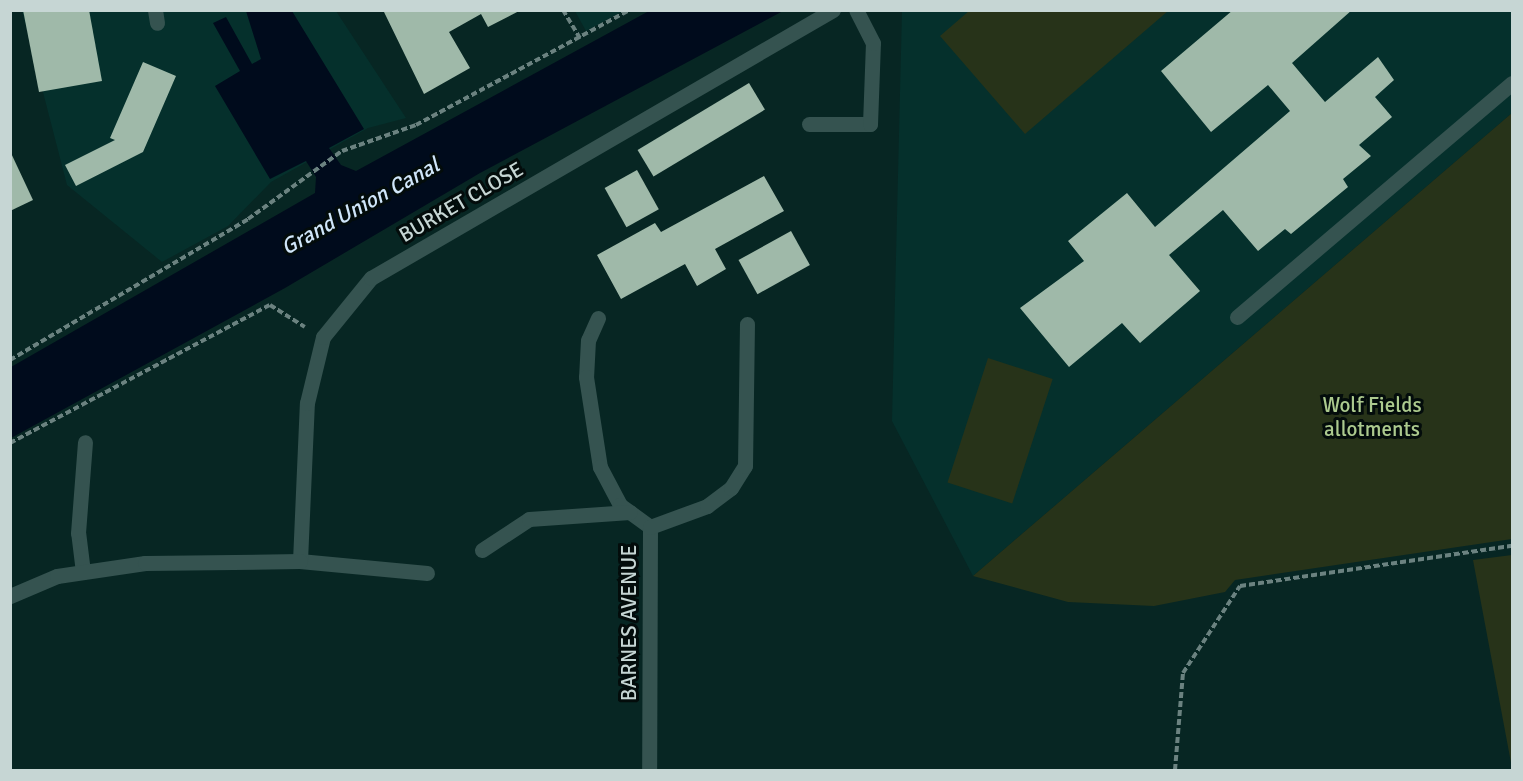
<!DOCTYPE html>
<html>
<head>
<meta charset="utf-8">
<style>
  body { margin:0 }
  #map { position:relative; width:1523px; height:781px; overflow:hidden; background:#072623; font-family:Signika,sans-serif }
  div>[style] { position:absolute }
  .built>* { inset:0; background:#05302c }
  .green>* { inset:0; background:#273319; transform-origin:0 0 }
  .water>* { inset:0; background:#000b1c }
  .building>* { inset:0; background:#9fb9a9; transform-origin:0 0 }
  .path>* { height:4px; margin-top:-2px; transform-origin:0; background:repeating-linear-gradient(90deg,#6b8280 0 6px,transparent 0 9px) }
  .minor>* { height:15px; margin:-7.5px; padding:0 7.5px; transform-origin:7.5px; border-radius:7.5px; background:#355350 }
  span { translate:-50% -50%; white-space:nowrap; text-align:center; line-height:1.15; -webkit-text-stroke:6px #030c0b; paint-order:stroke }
  .street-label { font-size:21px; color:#c6d6d4 }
  .park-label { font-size:21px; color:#acca8e }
  .water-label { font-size:22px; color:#d0e6f9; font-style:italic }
  .frame { position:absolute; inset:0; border:12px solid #c6d6d4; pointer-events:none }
</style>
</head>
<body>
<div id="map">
  <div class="built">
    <i style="clip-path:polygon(22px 11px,336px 11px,406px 118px,368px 128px,271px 182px,228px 226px,162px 262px,67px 185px)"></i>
    <i style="clip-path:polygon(575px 11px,623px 11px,586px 31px)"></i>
    <i style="clip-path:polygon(902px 11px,1512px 11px,1512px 113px,973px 576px,892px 421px)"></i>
  </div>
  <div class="green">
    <i style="clip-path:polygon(969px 11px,969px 10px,1168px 11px,1025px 134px,940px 36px)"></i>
    <i style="clip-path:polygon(1512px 113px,1512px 539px,1235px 580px,1225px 592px,1154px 606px,1068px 602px,973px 576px)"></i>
    <i style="left:988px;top:358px;width:68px;height:131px;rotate:18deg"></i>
    <i style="clip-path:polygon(1512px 555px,1512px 768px,1473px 560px)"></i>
  </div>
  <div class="water">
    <i style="clip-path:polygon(246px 11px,292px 11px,364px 129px,329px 148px,341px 165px,356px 171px,649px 11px,783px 11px,480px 173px,285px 288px,11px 438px,11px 367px,315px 193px,316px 177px,306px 161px,270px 179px,215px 86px,240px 71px,213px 23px,226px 17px,252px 64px,261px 59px)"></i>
  </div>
  <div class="building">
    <i style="clip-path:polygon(23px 10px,89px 10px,102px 81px,39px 92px)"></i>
    <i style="clip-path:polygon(387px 10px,521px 10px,488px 27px,481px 14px,449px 32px,470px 68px,424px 94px,384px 12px)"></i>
    <i style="clip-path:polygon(1233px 10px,1352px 10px,1292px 63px,1325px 102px,1378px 57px,1394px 80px,1375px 97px,1392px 117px,1359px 145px,1371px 156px,1343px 179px,1348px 187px,1291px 234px,1285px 229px,1258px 251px,1223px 210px,1169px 255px,1200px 291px,1140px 343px,1122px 323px,1069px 367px,1020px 308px,1084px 261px,1068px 241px,1127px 193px,1155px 227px,1290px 111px,1268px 85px,1211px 132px,1161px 71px)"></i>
    <i style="clip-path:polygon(143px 62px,176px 76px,143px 152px,76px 186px,65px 165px,115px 140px,110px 138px)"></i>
    <i style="left:749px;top:83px;width:31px;height:130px;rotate:59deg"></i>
    <i style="clip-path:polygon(10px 151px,33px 200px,10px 211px)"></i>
    <i style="left:637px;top:170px;width:45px;height:37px;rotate:61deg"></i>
    <i style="clip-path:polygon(764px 176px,784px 211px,715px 249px,726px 269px,697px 286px,685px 264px,621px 299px,597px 255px,655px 223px,661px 232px)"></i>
    <i style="left:791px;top:231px;width:39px;height:60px;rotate:61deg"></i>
  </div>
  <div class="path">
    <i style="left:563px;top:10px;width:33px;rotate:59deg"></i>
    <i style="left:10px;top:360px;width:277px;rotate:-30.6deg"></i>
    <i style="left:248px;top:219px;width:116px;rotate:-35.9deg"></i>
    <i style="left:342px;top:151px;width:78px;rotate:-19.4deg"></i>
    <i style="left:416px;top:125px;width:243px;rotate:-28.3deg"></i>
    <i style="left:10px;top:443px;width:294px;rotate:-28deg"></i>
    <i style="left:270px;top:305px;width:41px;rotate:32.2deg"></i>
    <i style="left:1175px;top:770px;width:97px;rotate:-85.3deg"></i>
    <i style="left:1183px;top:673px;width:104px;rotate:-56.8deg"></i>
    <i style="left:1240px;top:586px;width:275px;rotate:-8.4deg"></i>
  </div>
  <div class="minor">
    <i style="left:155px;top:10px;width:13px;rotate:81deg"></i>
    <i style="left:809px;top:124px;width:61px"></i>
    <i style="left:870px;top:124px;width:81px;rotate:-87.9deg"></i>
    <i style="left:873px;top:43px;width:37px;rotate:-117deg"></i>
    <i style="left:1237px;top:317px;width:361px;rotate:-40.4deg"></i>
    <i style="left:598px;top:318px;width:24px;rotate:114deg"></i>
    <i style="left:588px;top:340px;width:37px;rotate:93deg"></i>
    <i style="left:586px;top:377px;width:91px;rotate:81.2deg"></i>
    <i style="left:600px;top:467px;width:43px;rotate:62.2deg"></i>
    <i style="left:620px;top:505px;width:37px;rotate:36deg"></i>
    <i style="left:650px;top:527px;width:243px;rotate:90.2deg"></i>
    <i style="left:650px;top:527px;width:61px;rotate:-20.2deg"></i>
    <i style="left:707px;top:506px;width:30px;rotate:-37deg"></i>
    <i style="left:731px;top:488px;width:26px;rotate:-58deg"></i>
    <i style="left:745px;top:466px;width:142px;rotate:-89.2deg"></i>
    <i style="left:482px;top:550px;width:56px;rotate:-33.4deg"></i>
    <i style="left:529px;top:519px;width:101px;rotate:-4deg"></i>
    <i style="left:83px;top:572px;width:39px;rotate:-97deg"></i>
    <i style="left:78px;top:533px;width:91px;rotate:-85.6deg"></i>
    <i style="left:427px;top:573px;width:128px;rotate:-174.6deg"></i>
    <i style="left:300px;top:561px;width:158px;rotate:-87.5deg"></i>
    <i style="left:307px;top:403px;width:68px;rotate:-76.4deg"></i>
    <i style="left:323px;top:337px;width:76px;rotate:-50.9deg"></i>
    <i style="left:371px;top:278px;width:534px;rotate:-30.12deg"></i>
    <i style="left:10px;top:596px;width:51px;rotate:-23.1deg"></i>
    <i style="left:57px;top:576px;width:89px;rotate:-8.4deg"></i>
    <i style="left:145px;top:563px;width:155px;rotate:-0.7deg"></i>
  </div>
  <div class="street-label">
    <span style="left:461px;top:202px;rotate:-30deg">BURKET CLOSE</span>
    <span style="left:629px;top:623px;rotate:-90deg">BARNES AVENUE</span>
  </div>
  <div class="park-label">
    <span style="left:1372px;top:417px">Wolf Fields<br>allotments</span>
  </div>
  <div class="water-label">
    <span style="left:360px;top:206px;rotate:-29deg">Grand Union Canal</span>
  </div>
  <div class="frame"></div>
</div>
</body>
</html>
